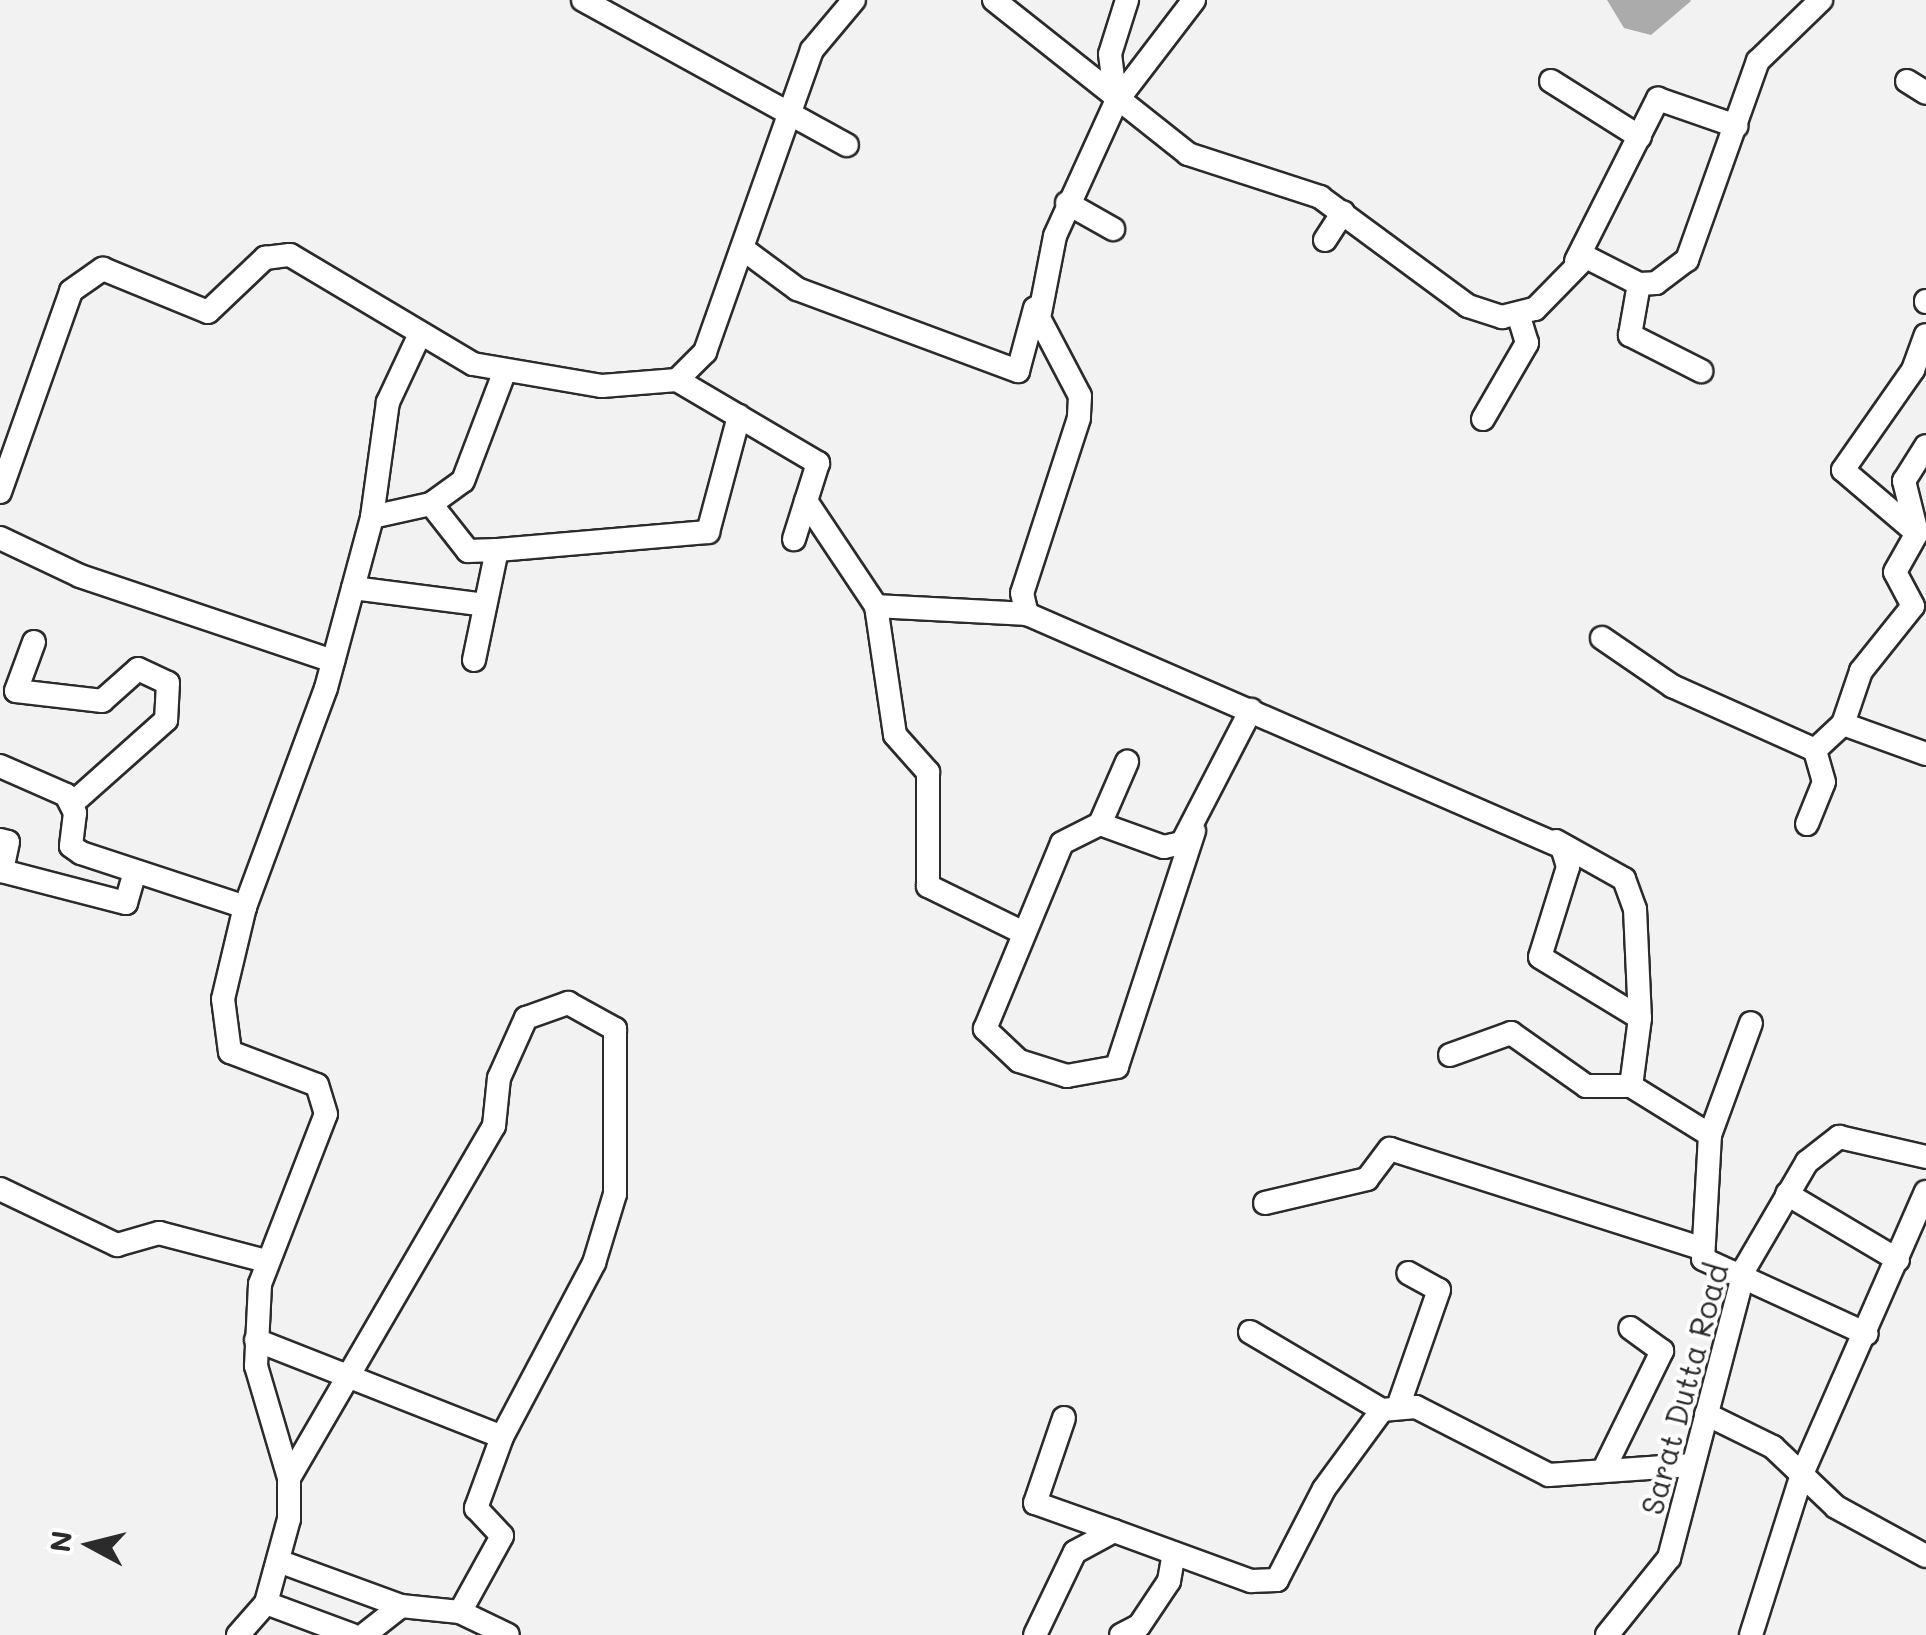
<!DOCTYPE html>
<html>
<head>
<meta charset="utf-8">
<style>
  body { margin:0 }
  #map { position:relative; width:1926px; height:1635px; overflow:hidden; background:#f2f2f2; font-family:Mali,sans-serif }
  div>[style] { position:absolute }
  .water>* { inset:0; background:#ababab }
  .roads { filter:drop-shadow(2px 0 #2b2b2b) drop-shadow(-2px 0 #2b2b2b) drop-shadow(0 2px #2b2b2b) drop-shadow(0 -2px #2b2b2b) }
  .minor>* { height:22px; margin:-11px; padding:0 11px; transform-origin:11px; border-radius:11px; background:#fff }
  span { translate:-50% -50%; white-space:nowrap; text-align:center; line-height:1.15; -webkit-text-stroke:8px #fff; paint-order:stroke }
  .street-label { font-size:30px; color:#2b2b2b }
  .north { position:absolute; left:40px; top:1495px; width:100px; height:100px; -webkit-text-stroke:8px #fff; paint-order:stroke; rotate:277deg; font-size:28px; font-weight:700; line-height:40px; text-align:center; color:#2b2b2b }
  .north::after { content:''; display:block; margin:auto; width:35px; height:45px; background:#2b2b2b; clip-path:polygon(50% 0,100% 100%,50% 72%,0 100%) }
</style>
</head>
<body>
<div id="map">
  <div class="water">
    <i style="clip-path:polygon(1607px 0,1690px 0,1691px 1px,1651px 35px,1624px 28px)"></i>
  </div>
  <div class="roads">
    <div class="minor">
      <i style="left:583px;top:0;width:301px;rotate:28.8deg"></i>
      <i style="left:994px;top:0;width:248px;rotate:38.4deg"></i>
      <i style="left:1188px;top:154px;width:139px;rotate:18deg"></i>
      <i style="left:1320px;top:197px;width:184px;rotate:36.4deg"></i>
      <i style="left:1468px;top:306px;width:36px;rotate:18deg"></i>
      <i style="left:1502px;top:317px;width:34px;rotate:-14deg"></i>
      <i style="left:1535px;top:309px;width:73px;rotate:-45.6deg"></i>
      <i style="left:1586px;top:257px;width:59px;rotate:27deg"></i>
      <i style="left:1639px;top:284px;width:17px;rotate:-3deg"></i>
      <i style="left:1656px;top:283px;width:39px;rotate:-37deg"></i>
      <i style="left:1687px;top:260px;width:211px;rotate:-70.4deg"></i>
      <i style="left:1758px;top:61px;width:88px;rotate:-44.1deg"></i>
      <i style="left:1194px;top:0;width:128px;rotate:127.4deg"></i>
      <i style="left:1116px;top:102px;width:147px;rotate:114.5deg"></i>
      <i style="left:1055px;top:236px;width:84px;rotate:101deg"></i>
      <i style="left:1039px;top:318px;width:88px;rotate:62.3deg"></i>
      <i style="left:1080px;top:396px;width:22px;rotate:93deg"></i>
      <i style="left:1079px;top:418px;width:184px;rotate:108deg"></i>
      <i style="left:1022px;top:593px;width:22px;rotate:77deg"></i>
      <i style="left:1027px;top:614px;width:584px;rotate:23.53deg"></i>
      <i style="left:1562px;top:847px;width:21px;rotate:73deg"></i>
      <i style="left:1568px;top:867px;width:94px;rotate:107.3deg"></i>
      <i style="left:1540px;top:957px;width:117px;rotate:31.4deg"></i>
      <i style="left:1640px;top:1018px;width:69px;rotate:97.5deg"></i>
      <i style="left:1631px;top:1086px;width:93px;rotate:31.8deg"></i>
      <i style="left:1710px;top:1135px;width:124px;rotate:93.2deg"></i>
      <i style="left:1703px;top:1259px;width:180px;rotate:24.6deg"></i>
      <i style="left:1551px;top:81px;width:105px;rotate:32.2deg"></i>
      <i style="left:1907px;top:81px;width:22px;rotate:32deg"></i>
      <i style="left:1116px;top:102px;width:48px;rotate:-97.1deg"></i>
      <i style="left:1110px;top:54px;width:57px;rotate:-72.5deg"></i>
      <i style="left:1067px;top:203px;width:53px;rotate:29.5deg"></i>
      <i style="left:1325px;top:240px;width:33px;rotate:-57deg"></i>
      <i style="left:743px;top:249px;width:67px;rotate:36.5deg"></i>
      <i style="left:797px;top:289px;width:236px;rotate:20.4deg"></i>
      <i style="left:1018px;top:371px;width:65px;rotate:-74.9deg"></i>
      <i style="left:1576px;top:261px;width:182px;rotate:-63.2deg"></i>
      <i style="left:1658px;top:99px;width:83px;rotate:19.1deg"></i>
      <i style="left:1639px;top:284px;width:52px;rotate:100deg"></i>
      <i style="left:1630px;top:335px;width:80px;rotate:26.9deg"></i>
      <i style="left:1926px;top:301px;width:1px;rotate:90deg"></i>
      <i style="left:677px;top:380px;width:164px;rotate:30.5deg"></i>
      <i style="left:818px;top:463px;width:80px;rotate:107.5deg"></i>
      <i style="left:1483px;top:419px;width:88px;rotate:-59.9deg"></i>
      <i style="left:1527px;top:343px;width:28px;rotate:-107deg"></i>
      <i style="left:0;top:492px;width:213px;rotate:-70.5deg"></i>
      <i style="left:71px;top:291px;width:39px;rotate:-35deg"></i>
      <i style="left:103px;top:269px;width:113px;rotate:22.3deg"></i>
      <i style="left:208px;top:312px;width:79px;rotate:-43.5deg"></i>
      <i style="left:265px;top:258px;width:25px;rotate:-7deg"></i>
      <i style="left:290px;top:255px;width:213px;rotate:30.8deg"></i>
      <i style="left:473px;top:364px;width:131px;rotate:9.7deg"></i>
      <i style="left:602px;top:386px;width:75px;rotate:-4.6deg"></i>
      <i style="left:677px;top:380px;width:40px;rotate:-45deg"></i>
      <i style="left:705px;top:352px;width:320px;rotate:-70.5deg"></i>
      <i style="left:812px;top:50px;width:65px;rotate:-50deg"></i>
      <i style="left:806px;top:501px;width:126px;rotate:56.3deg"></i>
      <i style="left:876px;top:606px;width:151px;rotate:3deg"></i>
      <i style="left:431px;top:504px;width:60px;rotate:51.8deg"></i>
      <i style="left:468px;top:551px;width:29px;rotate:-2deg"></i>
      <i style="left:372px;top:517px;width:60px;rotate:-12.4deg"></i>
      <i style="left:431px;top:504px;width:39px;rotate:-36deg"></i>
      <i style="left:463px;top:481px;width:116px;rotate:-69.2deg"></i>
      <i style="left:1917px;top:533px;width:97px;rotate:-139.6deg"></i>
      <i style="left:1843px;top:470px;width:122px;rotate:-55deg"></i>
      <i style="left:1913px;top:370px;width:37px;rotate:-70deg"></i>
      <i style="left:0;top:538px;width:89px;rotate:25.4deg"></i>
      <i style="left:80px;top:576px;width:267px;rotate:18.6deg"></i>
      <i style="left:353px;top:588px;width:133px;rotate:7.3deg"></i>
      <i style="left:876px;top:606px;width:130px;rotate:81.6deg"></i>
      <i style="left:895px;top:735px;width:50px;rotate:48.3deg"></i>
      <i style="left:928px;top:772px;width:114px;rotate:90deg"></i>
      <i style="left:928px;top:886px;width:105px;rotate:26.1deg"></i>
      <i style="left:1602px;top:638px;width:85px;rotate:34.4deg"></i>
      <i style="left:1672px;top:686px;width:157px;rotate:24.1deg"></i>
      <i style="left:34px;top:642px;width:52px;rotate:110.2deg"></i>
      <i style="left:16px;top:691px;width:87px;rotate:6.6deg"></i>
      <i style="left:102px;top:701px;width:48px;rotate:-41.6deg"></i>
      <i style="left:138px;top:669px;width:33px;rotate:25deg"></i>
      <i style="left:168px;top:683px;width:37px;rotate:93deg"></i>
      <i style="left:166px;top:720px;width:125px;rotate:138.3deg"></i>
      <i style="left:474px;top:660px;width:112px;rotate:-78.2deg"></i>
      <i style="left:497px;top:550px;width:212px;rotate:-4.9deg"></i>
      <i style="left:708px;top:532px;width:120px;rotate:-75deg"></i>
      <i style="left:1843px;top:724px;width:88px;rotate:19.9deg"></i>
      <i style="left:0;top:766px;width:72px;rotate:23.7deg"></i>
      <i style="left:66px;top:795px;width:20px;rotate:63deg"></i>
      <i style="left:75px;top:813px;width:33px;rotate:97deg"></i>
      <i style="left:71px;top:846px;width:12px;rotate:35deg"></i>
      <i style="left:81px;top:853px;width:173px;rotate:18.2deg"></i>
      <i style="left:1100px;top:824px;width:68px;rotate:-66.5deg"></i>
      <i style="left:1807px;top:824px;width:45px;rotate:-68deg"></i>
      <i style="left:1824px;top:782px;width:33px;rotate:-106deg"></i>
      <i style="left:1815px;top:750px;width:38px;rotate:-43deg"></i>
      <i style="left:1843px;top:724px;width:56px;rotate:-71.2deg"></i>
      <i style="left:1861px;top:671px;width:83px;rotate:-51.3deg"></i>
      <i style="left:1913px;top:606px;width:38px;rotate:-118deg"></i>
      <i style="left:1895px;top:572px;width:45px;rotate:-60.6deg"></i>
      <i style="left:1917px;top:533px;width:54px;rotate:-104deg"></i>
      <i style="left:1904px;top:481px;width:41px;rotate:-57.8deg"></i>
      <i style="left:1194px;top:831px;width:248px;rotate:108.1deg"></i>
      <i style="left:1117px;top:1067px;width:51px;rotate:169.8deg"></i>
      <i style="left:1067px;top:1076px;width:50px;rotate:-162.6deg"></i>
      <i style="left:1019px;top:1061px;width:47px;rotate:-136.7deg"></i>
      <i style="left:985px;top:1029px;width:201px;rotate:-67.5deg"></i>
      <i style="left:1062px;top:843px;width:42px;rotate:-26.6deg"></i>
      <i style="left:1100px;top:824px;width:68px;rotate:19.8deg"></i>
      <i style="left:1164px;top:847px;width:18px;rotate:-13deg"></i>
      <i style="left:1182px;top:843px;width:150px;rotate:-62.6deg"></i>
      <i style="left:0;top:840px;width:8px;rotate:14deg"></i>
      <i style="left:8px;top:842px;width:30px;rotate:102deg"></i>
      <i style="left:2px;top:871px;width:128px;rotate:14.5deg"></i>
      <i style="left:126px;top:903px;width:33px;rotate:-74deg"></i>
      <i style="left:1556px;top:841px;width:78px;rotate:29.2deg"></i>
      <i style="left:1624px;top:879px;width:32px;rotate:70deg"></i>
      <i style="left:1635px;top:909px;width:109px;rotate:87.4deg"></i>
      <i style="left:1450px;top:1055px;width:65px;rotate:-19.8deg"></i>
      <i style="left:1511px;top:1033px;width:92px;rotate:35.2deg"></i>
      <i style="left:1586px;top:1086px;width:45px"></i>
      <i style="left:1710px;top:1135px;width:119px;rotate:-69.9deg"></i>
      <i style="left:0;top:1189px;width:130px;rotate:25.6deg"></i>
      <i style="left:117px;top:1245px;width:44px;rotate:-15.9deg"></i>
      <i style="left:159px;top:1233px;width:111px;rotate:14.7deg"></i>
      <i style="left:1787px;top:1194px;width:129px;rotate:30.7deg"></i>
      <i style="left:1265px;top:1203px;width:105px;rotate:-13.2deg"></i>
      <i style="left:1367px;top:1179px;width:38px;rotate:-53deg"></i>
      <i style="left:1390px;top:1149px;width:325px;rotate:17.7deg"></i>
      <i style="left:1250px;top:1332px;width:153px;rotate:30.6deg"></i>
      <i style="left:256px;top:1340px;width:264px;rotate:21.5deg"></i>
      <i style="left:502px;top:1437px;width:76px;rotate:110.1deg"></i>
      <i style="left:476px;top:1508px;width:38px;rotate:47deg"></i>
      <i style="left:502px;top:1536px;width:87px;rotate:118.9deg"></i>
      <i style="left:1398px;top:1407px;width:124px;rotate:-70.7deg"></i>
      <i style="left:1439px;top:1290px;width:35px;rotate:-151deg"></i>
      <i style="left:1706px;top:1414px;width:75px;rotate:26.2deg"></i>
      <i style="left:1773px;top:1447px;width:87px;rotate:43.6deg"></i>
      <i style="left:1836px;top:1507px;width:102px;rotate:28.6deg"></i>
      <i style="left:1064px;top:1418px;width:90px;rotate:108.8deg"></i>
      <i style="left:1035px;top:1503px;width:84px;rotate:19.5deg"></i>
      <i style="left:1603px;top:1471px;width:134px;rotate:-63.8deg"></i>
      <i style="left:1662px;top:1351px;width:39px;rotate:-144deg"></i>
      <i style="left:289px;top:1478px;width:407px;rotate:-59.8deg"></i>
      <i style="left:494px;top:1126px;width:48px;rotate:-84.1deg"></i>
      <i style="left:499px;top:1078px;width:66px;rotate:-65.8deg"></i>
      <i style="left:526px;top:1018px;width:45px;rotate:-19.7deg"></i>
      <i style="left:568px;top:1003px;width:54px;rotate:29deg"></i>
      <i style="left:615px;top:1029px;width:165px;rotate:90deg"></i>
      <i style="left:615px;top:1194px;width:72px;rotate:106.9deg"></i>
      <i style="left:594px;top:1263px;width:197px;rotate:117.9deg"></i>
      <i style="left:281px;top:1562px;width:128px;rotate:20.1deg"></i>
      <i style="left:401px;top:1606px;width:59px;rotate:5.8deg"></i>
      <i style="left:460px;top:1612px;width:53px;rotate:25.6deg"></i>
      <i style="left:266px;top:1603px;width:92px;rotate:20.4deg"></i>
      <i style="left:238px;top:1635px;width:43px;rotate:-48.8deg"></i>
      <i style="left:266px;top:1603px;width:87px;rotate:-74.7deg"></i>
      <i style="left:289px;top:1519px;width:41px;rotate:-90deg"></i>
      <i style="left:289px;top:1478px;width:117px;rotate:-106.4deg"></i>
      <i style="left:256px;top:1366px;width:82px;rotate:-87.2deg"></i>
      <i style="left:260px;top:1284px;width:182px;rotate:-68.8deg"></i>
      <i style="left:326px;top:1114px;width:30px;rotate:-107deg"></i>
      <i style="left:317px;top:1085px;width:93px;rotate:-159.2deg"></i>
      <i style="left:230px;top:1052px;width:53px;rotate:-97.5deg"></i>
      <i style="left:223px;top:999px;width:95px;rotate:-76.6deg"></i>
      <i style="left:245px;top:907px;width:233px;rotate:-69.7deg"></i>
      <i style="left:326px;top:688px;width:177px;rotate:-74.9deg"></i>
      <i style="left:372px;top:517px;width:116px;rotate:-82.1deg"></i>
      <i style="left:388px;top:402px;width:75px;rotate:-64.8deg"></i>
      <i style="left:364px;top:1635px;width:47px;rotate:-38.1deg"></i>
      <i style="left:1035px;top:1635px;width:92px;rotate:-64.3deg"></i>
      <i style="left:1075px;top:1552px;width:44px;rotate:-28.3deg"></i>
      <i style="left:1114px;top:1531px;width:146px;rotate:20.1deg"></i>
      <i style="left:1251px;top:1581px;width:26px;rotate:-2deg"></i>
      <i style="left:1277px;top:1580px;width:102px;rotate:-62.7deg"></i>
      <i style="left:1324px;top:1489px;width:98px;rotate:-53.7deg"></i>
      <i style="left:1382px;top:1410px;width:34px;rotate:-5deg"></i>
      <i style="left:1416px;top:1407px;width:149px;rotate:27.1deg"></i>
      <i style="left:1549px;top:1475px;width:143px;rotate:-4deg"></i>
      <i style="left:1121px;top:1635px;width:20px;rotate:-27deg"></i>
      <i style="left:1139px;top:1626px;width:54px;rotate:-56.3deg"></i>
      <i style="left:1169px;top:1581px;width:28px;rotate:-80deg"></i>
      <i style="left:1607px;top:1635px;width:99px;rotate:-51.2deg"></i>
      <i style="left:1669px;top:1558px;width:300px;rotate:-75.3deg"></i>
      <i style="left:1745px;top:1268px;width:123px;rotate:-59.7deg"></i>
      <i style="left:1807px;top:1162px;width:41px;rotate:-38deg"></i>
      <i style="left:1839px;top:1137px;width:89px;rotate:12.9deg"></i>
      <i style="left:1751px;top:1635px;width:169px;rotate:-72.4deg"></i>
      <i style="left:1802px;top:1474px;width:308px;rotate:-66.3deg"></i>
    </div>
  </div>
  <div class="street-label">
    <span style="left:1684px;top:1389px;rotate:-75deg">Sarat Dutta Road</span>
  </div>
  <div class="north">N</div>
</div>
</body>
</html>
